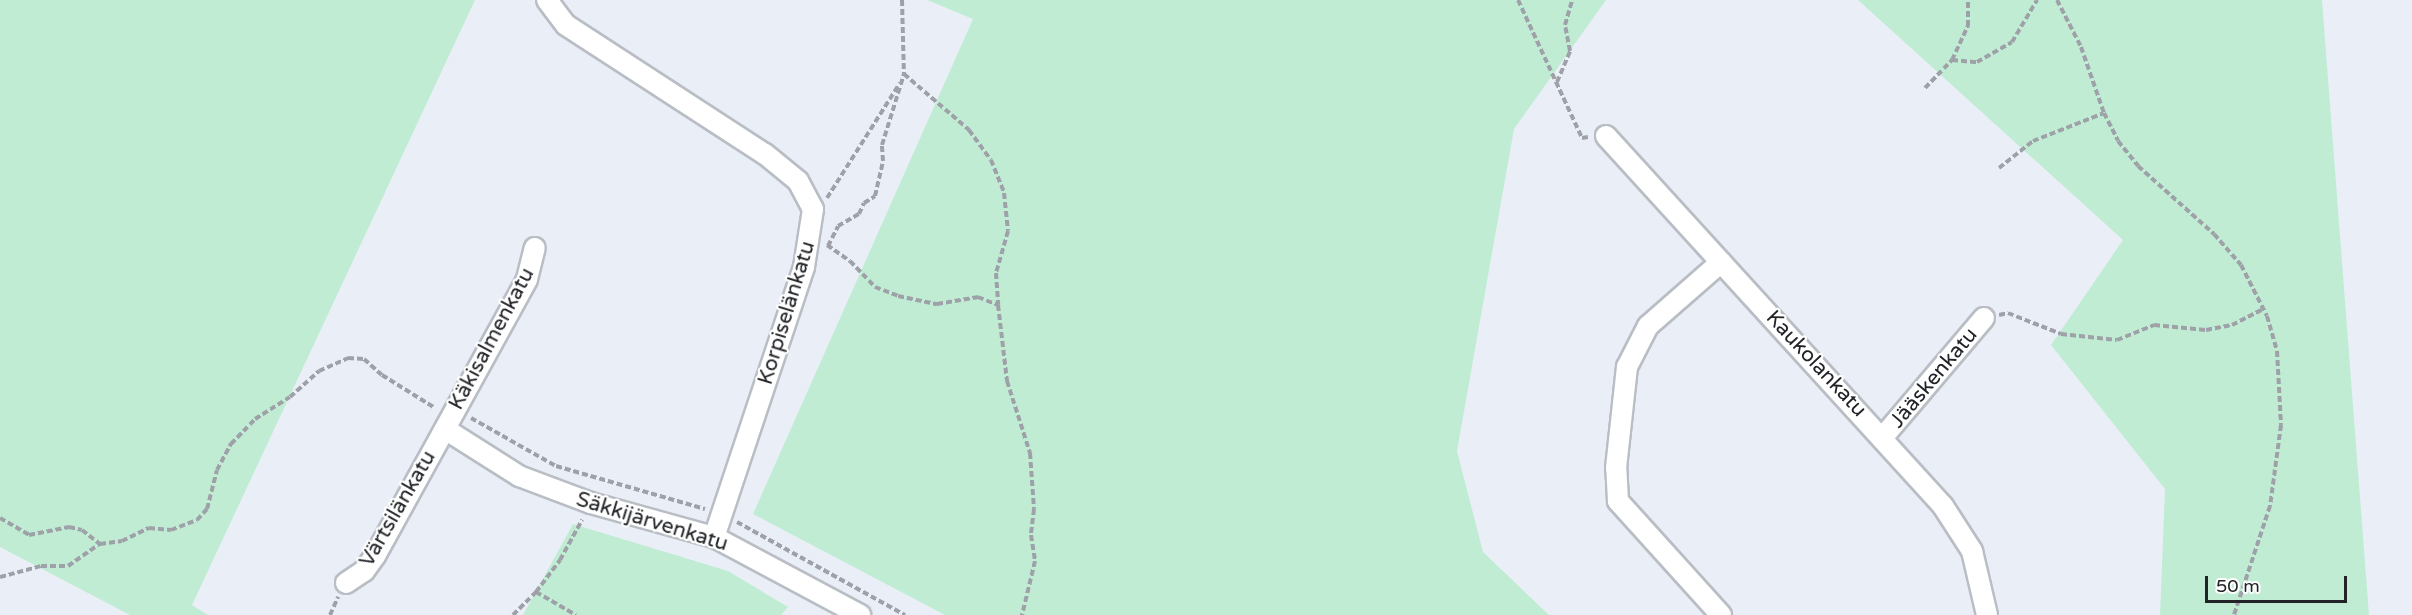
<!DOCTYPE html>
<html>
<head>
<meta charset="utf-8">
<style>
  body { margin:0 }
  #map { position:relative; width:2412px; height:615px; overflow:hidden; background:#eaeff7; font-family:"Varela Round",sans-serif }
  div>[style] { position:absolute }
  .green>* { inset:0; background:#c1ecd4 }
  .path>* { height:4px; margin-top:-2px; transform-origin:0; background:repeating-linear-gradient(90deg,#9ea2a8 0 6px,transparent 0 9px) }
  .roads { filter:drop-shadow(2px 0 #b9bec5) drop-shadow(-2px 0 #b9bec5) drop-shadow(0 2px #b9bec5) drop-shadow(0 -2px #b9bec5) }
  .street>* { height:20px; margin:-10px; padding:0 10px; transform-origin:10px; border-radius:10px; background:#fff }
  span { translate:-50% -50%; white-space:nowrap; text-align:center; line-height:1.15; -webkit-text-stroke:4.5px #fff; paint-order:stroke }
  .street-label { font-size:21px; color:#212326 }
  .scale { position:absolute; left:2205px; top:576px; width:142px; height:27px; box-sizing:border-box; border:3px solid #212326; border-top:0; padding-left:8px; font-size:18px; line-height:21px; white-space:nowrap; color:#212326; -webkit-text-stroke:4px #fff; paint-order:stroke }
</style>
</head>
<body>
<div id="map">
  <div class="green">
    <i style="clip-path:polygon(0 0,475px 0,192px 605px,208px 615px,130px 615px,0 547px)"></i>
    <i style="clip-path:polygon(927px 0,1606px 0,1514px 129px,1457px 451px,1483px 552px,1549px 615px,945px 615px,753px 514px,973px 19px)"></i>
    <i style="clip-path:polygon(1858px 0,2322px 0,2369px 615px,2160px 615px,2165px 489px,2051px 345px,2123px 240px)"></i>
    <i style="clip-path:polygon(573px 524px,728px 571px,788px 607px,781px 615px,523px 615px)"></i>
  </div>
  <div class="path">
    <i style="left:902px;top:0;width:76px;rotate:88.5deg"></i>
    <i style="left:1518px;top:0;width:152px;rotate:65.1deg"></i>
    <i style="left:1582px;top:138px;width:6px;rotate:-9deg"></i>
    <i style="left:2057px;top:0;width:53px;rotate:62.9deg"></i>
    <i style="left:2081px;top:47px;width:70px;rotate:70.8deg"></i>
    <i style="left:2104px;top:113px;width:31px;rotate:63deg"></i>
    <i style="left:2118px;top:141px;width:32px;rotate:51deg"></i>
    <i style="left:2138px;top:166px;width:102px;rotate:41.8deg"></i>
    <i style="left:2214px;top:234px;width:41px;rotate:48.9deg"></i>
    <i style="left:2241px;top:265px;width:57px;rotate:63deg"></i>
    <i style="left:2267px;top:316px;width:36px;rotate:74deg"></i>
    <i style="left:2277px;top:351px;width:74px;rotate:86.9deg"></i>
    <i style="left:2281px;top:425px;width:82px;rotate:97.7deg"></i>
    <i style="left:2270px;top:506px;width:115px;rotate:108.3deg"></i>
    <i style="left:1952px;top:60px;width:25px;rotate:5deg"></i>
    <i style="left:1977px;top:62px;width:40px;rotate:-29.7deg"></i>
    <i style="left:2012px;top:42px;width:49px;rotate:-59.2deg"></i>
    <i style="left:1557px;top:82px;width:34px;rotate:-67deg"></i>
    <i style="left:1570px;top:51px;width:26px;rotate:-101deg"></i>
    <i style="left:1565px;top:25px;width:26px;rotate:-74deg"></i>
    <i style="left:1925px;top:88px;width:39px;rotate:-46deg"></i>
    <i style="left:1952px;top:60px;width:38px;rotate:-65deg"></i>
    <i style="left:1968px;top:26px;width:26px;rotate:-90deg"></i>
    <i style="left:1999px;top:168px;width:43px;rotate:-38.5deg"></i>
    <i style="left:2033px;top:141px;width:76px;rotate:-21.5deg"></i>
    <i style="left:827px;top:198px;width:136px;rotate:-57.6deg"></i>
    <i style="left:827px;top:245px;width:28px;rotate:35deg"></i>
    <i style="left:850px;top:261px;width:36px;rotate:46deg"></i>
    <i style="left:875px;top:287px;width:25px;rotate:21deg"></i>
    <i style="left:898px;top:296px;width:40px;rotate:12deg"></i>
    <i style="left:937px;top:304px;width:42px;rotate:-9.7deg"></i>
    <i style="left:978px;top:297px;width:22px;rotate:22deg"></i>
    <i style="left:828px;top:246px;width:22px;rotate:-63deg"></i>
    <i style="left:838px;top:226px;width:24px;rotate:-30deg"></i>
    <i style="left:859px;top:214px;width:12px;rotate:-66deg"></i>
    <i style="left:864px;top:203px;width:13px;rotate:-32deg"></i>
    <i style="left:875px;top:196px;width:36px;rotate:-77deg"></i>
    <i style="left:883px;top:161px;width:16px;rotate:-94deg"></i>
    <i style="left:882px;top:145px;width:74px;rotate:-72.8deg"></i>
    <i style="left:904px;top:74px;width:86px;rotate:40.7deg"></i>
    <i style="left:969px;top:130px;width:37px;rotate:54deg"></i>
    <i style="left:991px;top:160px;width:35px;rotate:68deg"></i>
    <i style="left:1004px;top:193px;width:38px;rotate:84deg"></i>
    <i style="left:1008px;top:231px;width:44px;rotate:105.9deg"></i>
    <i style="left:996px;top:273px;width:32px;rotate:86deg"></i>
    <i style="left:998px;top:305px;width:77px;rotate:83.2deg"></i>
    <i style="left:1007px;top:381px;width:76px;rotate:72.3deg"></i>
    <i style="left:1030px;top:453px;width:56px;rotate:85.9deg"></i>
    <i style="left:1034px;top:509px;width:26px;rotate:97deg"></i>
    <i style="left:1031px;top:535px;width:26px;rotate:81deg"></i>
    <i style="left:1035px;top:561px;width:56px;rotate:103.5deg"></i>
    <i style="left:1999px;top:315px;width:9px;rotate:-13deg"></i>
    <i style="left:2008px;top:313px;width:57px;rotate:21.6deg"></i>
    <i style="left:2061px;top:334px;width:56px;rotate:6.1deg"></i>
    <i style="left:2117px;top:340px;width:40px;rotate:-22deg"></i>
    <i style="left:2154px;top:325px;width:52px;rotate:5.5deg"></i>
    <i style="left:2206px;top:330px;width:26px;rotate:-11deg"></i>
    <i style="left:2232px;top:325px;width:36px;rotate:-27deg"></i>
    <i style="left:471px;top:418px;width:98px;rotate:29.5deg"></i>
    <i style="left:556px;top:466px;width:155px;rotate:16.1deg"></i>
    <i style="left:0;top:518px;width:34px;rotate:30deg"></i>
    <i style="left:29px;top:535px;width:41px;rotate:-11.3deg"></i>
    <i style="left:69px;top:527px;width:13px;rotate:13deg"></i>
    <i style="left:82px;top:530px;width:23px;rotate:38deg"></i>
    <i style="left:737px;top:522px;width:192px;rotate:29deg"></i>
    <i style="left:0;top:577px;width:42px;rotate:-15deg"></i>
    <i style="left:41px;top:566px;width:27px"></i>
    <i style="left:68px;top:566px;width:39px;rotate:-35deg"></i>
    <i style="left:100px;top:544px;width:22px;rotate:-8deg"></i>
    <i style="left:122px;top:541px;width:30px;rotate:-26deg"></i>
    <i style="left:149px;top:528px;width:22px;rotate:5deg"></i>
    <i style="left:171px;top:530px;width:28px;rotate:-21deg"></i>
    <i style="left:197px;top:520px;width:15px;rotate:-48deg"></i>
    <i style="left:207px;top:509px;width:40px;rotate:-75.6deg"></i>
    <i style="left:217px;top:470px;width:30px;rotate:-62deg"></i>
    <i style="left:231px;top:444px;width:35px;rotate:-46deg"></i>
    <i style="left:255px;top:419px;width:41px;rotate:-32.2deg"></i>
    <i style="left:290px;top:397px;width:39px;rotate:-42deg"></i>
    <i style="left:319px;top:371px;width:32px;rotate:-24deg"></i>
    <i style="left:348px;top:358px;width:16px;rotate:4deg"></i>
    <i style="left:364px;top:359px;width:24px;rotate:42deg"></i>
    <i style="left:382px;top:375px;width:62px;rotate:31.9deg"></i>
    <i style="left:536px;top:592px;width:46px;rotate:29.9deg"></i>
    <i style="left:330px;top:615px;width:20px;rotate:-66deg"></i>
    <i style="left:513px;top:615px;width:33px;rotate:-45deg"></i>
    <i style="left:536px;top:592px;width:40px;rotate:-53deg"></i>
    <i style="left:560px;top:560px;width:46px;rotate:-61.2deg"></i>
  </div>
  <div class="roads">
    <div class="street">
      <i style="left:547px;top:0;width:31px;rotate:53deg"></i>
      <i style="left:566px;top:25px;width:237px;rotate:33deg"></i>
      <i style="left:765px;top:154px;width:43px;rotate:39.3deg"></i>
      <i style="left:798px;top:181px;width:32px;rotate:62deg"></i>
      <i style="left:813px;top:209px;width:59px;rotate:98.8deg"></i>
      <i style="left:804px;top:267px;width:285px;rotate:108.4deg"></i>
      <i style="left:1606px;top:136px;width:500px;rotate:47.67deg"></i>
      <i style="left:1943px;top:506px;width:54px;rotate:57.2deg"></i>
      <i style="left:1972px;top:551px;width:66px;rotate:76.8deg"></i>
      <i style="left:445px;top:429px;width:88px;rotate:32.4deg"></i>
      <i style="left:519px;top:476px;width:77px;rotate:20.6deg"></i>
      <i style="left:591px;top:503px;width:128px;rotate:15.5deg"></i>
      <i style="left:714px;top:537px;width:166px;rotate:28.1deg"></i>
      <i style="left:1883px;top:437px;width:156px;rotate:-49.7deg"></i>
      <i style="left:346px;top:583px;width:22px;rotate:-34deg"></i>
      <i style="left:364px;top:571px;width:19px;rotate:-54deg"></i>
      <i style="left:375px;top:556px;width:316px;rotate:-61.2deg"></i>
      <i style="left:527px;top:279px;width:32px;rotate:-76deg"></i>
      <i style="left:1721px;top:615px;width:154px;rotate:-132.1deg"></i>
      <i style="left:1618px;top:501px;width:33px;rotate:-93deg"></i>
      <i style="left:1616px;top:468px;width:102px;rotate:-83.8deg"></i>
      <i style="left:1627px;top:367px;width:46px;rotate:-62.9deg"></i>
      <i style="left:1648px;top:326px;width:97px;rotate:-41.2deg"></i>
    </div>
  </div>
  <div class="street-label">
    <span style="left:787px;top:313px;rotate:-73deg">Korpiselänkatu</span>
    <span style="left:492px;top:339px;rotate:-62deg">Käkisalmenkatu</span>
    <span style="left:1816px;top:364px;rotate:47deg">Kaukolankatu</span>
    <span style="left:1934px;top:378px;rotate:-50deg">Jääskenkatu</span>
    <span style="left:398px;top:509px;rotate:-60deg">Värtsilänkatu</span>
    <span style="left:652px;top:522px;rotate:17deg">Säkkijärvenkatu</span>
  </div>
  <div class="scale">50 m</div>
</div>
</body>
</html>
